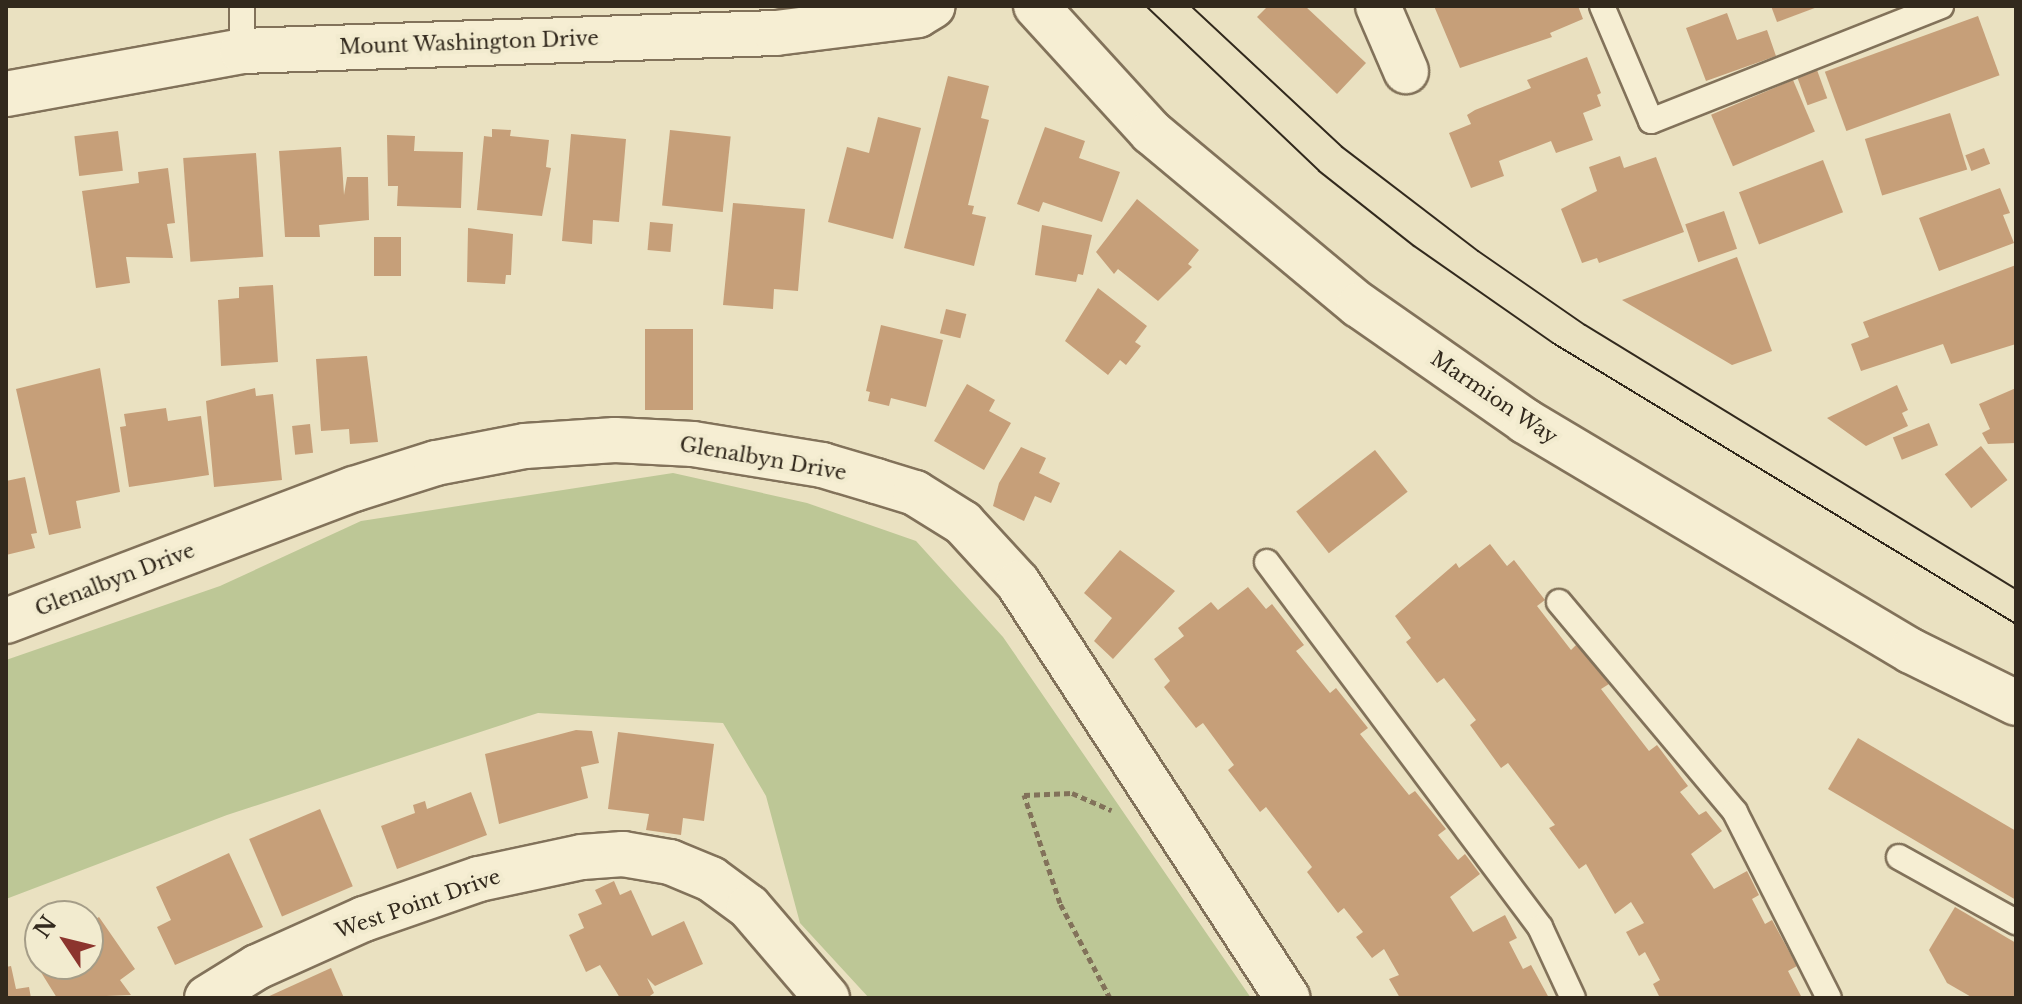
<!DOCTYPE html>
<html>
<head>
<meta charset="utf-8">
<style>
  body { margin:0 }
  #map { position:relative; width:2022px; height:1004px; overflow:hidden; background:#eae1c1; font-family:"Libre Baskerville",serif }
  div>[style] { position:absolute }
  .green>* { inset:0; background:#bdc796 }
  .building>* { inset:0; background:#c69f79; transform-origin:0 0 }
  .path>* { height:5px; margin-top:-2.5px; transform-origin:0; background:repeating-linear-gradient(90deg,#82725a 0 6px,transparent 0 10px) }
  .roads { filter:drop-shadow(2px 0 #82725a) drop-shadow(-2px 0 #82725a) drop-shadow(0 2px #82725a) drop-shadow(0 -2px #82725a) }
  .service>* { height:24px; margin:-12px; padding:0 12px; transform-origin:12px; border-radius:12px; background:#f6eed3 }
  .minor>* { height:44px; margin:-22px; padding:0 22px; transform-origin:22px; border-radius:22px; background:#f6eed3 }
  .tertiary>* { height:44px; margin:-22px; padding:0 22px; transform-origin:22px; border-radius:22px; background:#f6eed3 }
  .tram>* { height:2px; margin:-1px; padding:0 1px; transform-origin:1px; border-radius:1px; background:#32291d }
  span { translate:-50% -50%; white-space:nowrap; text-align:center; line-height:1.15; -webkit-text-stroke:8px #f2ebcf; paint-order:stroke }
  .street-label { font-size:20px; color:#32291d }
  .frame { position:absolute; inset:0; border:8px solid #32291d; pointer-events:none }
  .north { position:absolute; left:24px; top:900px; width:80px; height:80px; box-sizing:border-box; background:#f2ebcf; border:2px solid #a59d88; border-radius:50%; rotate:305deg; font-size:22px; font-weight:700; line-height:32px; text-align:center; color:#32291d }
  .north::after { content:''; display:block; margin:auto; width:28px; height:36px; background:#8c352e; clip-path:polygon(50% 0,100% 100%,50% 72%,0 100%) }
</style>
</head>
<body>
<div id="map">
  <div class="green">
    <i style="clip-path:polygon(673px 473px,807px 503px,916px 541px,1003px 637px,1251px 998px,869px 998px,800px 923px,766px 796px,723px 723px,538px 713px,227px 815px,6px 899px,6px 660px,220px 586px,361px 521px)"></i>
  </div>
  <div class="building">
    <i style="clip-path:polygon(1268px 6px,1305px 6px,1366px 63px,1337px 94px,1257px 17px)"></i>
    <i style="clip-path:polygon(1434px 6px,1578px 6px,1583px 19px,1550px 33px,1552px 37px,1460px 68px)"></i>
    <i style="clip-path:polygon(1771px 6px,1820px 6px,1777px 22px)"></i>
    <i style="clip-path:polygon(1727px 13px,1737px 40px,1767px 30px,1776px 56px,1706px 81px,1686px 28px)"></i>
    <i style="left:1978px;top:16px;width:63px;height:163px;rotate:70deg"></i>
    <i style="clip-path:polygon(1587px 57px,1601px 93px,1597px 95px,1601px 106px,1583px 113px,1593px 140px,1556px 153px,1551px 141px,1499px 161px,1504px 176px,1471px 188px,1449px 133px,1471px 124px,1467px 115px,1475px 110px,1531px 88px,1527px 80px)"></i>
    <i style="left:1817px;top:70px;width:30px;height:21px;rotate:70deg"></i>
    <i style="clip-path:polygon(948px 76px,989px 86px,981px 118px,989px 120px,968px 205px,974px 206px,972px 214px,986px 217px,974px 266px,904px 248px)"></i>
    <i style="left:1793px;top:80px;width:56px;height:89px;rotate:67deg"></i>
    <i style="left:1950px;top:113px;width:59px;height:89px;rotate:73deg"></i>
    <i style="clip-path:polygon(878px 117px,921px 128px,893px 239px,828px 222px,847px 147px,869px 153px)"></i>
    <i style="clip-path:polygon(1045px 127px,1085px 141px,1079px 158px,1120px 172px,1102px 222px,1043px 202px,1039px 212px,1017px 204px)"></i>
    <i style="clip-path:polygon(492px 129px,511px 130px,510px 136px,549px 140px,546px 167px,551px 168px,542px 216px,477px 210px,484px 136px,492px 137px)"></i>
    <i style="left:670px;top:130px;width:61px;height:76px;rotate:6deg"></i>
    <i style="left:118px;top:131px;width:40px;height:44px;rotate:83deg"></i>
    <i style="clip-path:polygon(571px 134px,626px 139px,619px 222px,593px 220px,592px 244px,562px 241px)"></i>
    <i style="clip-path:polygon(387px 135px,415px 136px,414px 151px,463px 152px,461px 208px,397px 206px,398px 186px,388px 186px)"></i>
    <i style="clip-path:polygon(341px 147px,344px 195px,347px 177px,368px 177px,369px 220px,319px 225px,320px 237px,285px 237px,279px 151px)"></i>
    <i style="left:1984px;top:148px;width:17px;height:20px;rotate:69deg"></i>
    <i style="left:256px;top:153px;width:104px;height:73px;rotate:86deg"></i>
    <i style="clip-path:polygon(1620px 156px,1624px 168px,1656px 157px,1684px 232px,1599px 263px,1597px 258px,1582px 263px,1561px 209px,1597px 191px,1589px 167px)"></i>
    <i style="left:1823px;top:160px;width:56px;height:90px;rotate:69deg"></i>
    <i style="clip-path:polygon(168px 168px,175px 223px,167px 224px,173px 258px,126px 257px,130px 283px,96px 288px,82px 191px,139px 183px,138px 172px)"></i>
    <i style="clip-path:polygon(2000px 188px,2010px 213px,2003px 215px,2014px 243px,1939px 271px,1919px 218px)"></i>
    <i style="clip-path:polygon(1137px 199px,1199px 250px,1188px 264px,1192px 267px,1158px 301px,1118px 269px,1114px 274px,1096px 252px)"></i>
    <i style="clip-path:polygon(733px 203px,805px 209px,798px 291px,774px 289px,773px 309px,723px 305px)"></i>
    <i style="left:1724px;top:211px;width:40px;height:41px;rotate:71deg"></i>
    <i style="left:650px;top:222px;width:23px;height:28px;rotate:5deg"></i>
    <i style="clip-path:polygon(1042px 225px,1092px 235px,1083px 275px,1078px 274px,1076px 282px,1035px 275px)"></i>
    <i style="clip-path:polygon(468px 228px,513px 234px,511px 275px,506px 275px,505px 284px,467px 282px)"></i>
    <i style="left:374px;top:237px;width:27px;height:39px"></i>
    <i style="clip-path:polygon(1737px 257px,1772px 351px,1732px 365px,1622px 300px)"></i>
    <i style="clip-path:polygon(2016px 265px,2016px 344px,1951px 364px,1943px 344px,1861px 371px,1851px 344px,1869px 337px,1863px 322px)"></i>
    <i style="clip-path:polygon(273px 285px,278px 362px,221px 366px,218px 300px,239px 298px,239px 287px)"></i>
    <i style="clip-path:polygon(1098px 288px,1147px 326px,1135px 342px,1141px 346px,1126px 365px,1120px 360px,1108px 375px,1065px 341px)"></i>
    <i style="left:946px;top:309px;width:21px;height:25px;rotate:14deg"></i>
    <i style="clip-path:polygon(881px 325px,943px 340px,926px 407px,891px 398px,889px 406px,868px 401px,870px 392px,866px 391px)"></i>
    <i style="left:645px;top:329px;width:48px;height:81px"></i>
    <i style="clip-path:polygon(367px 356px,378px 442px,350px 444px,349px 429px,321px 431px,316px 359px)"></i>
    <i style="clip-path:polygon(100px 368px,120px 492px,76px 501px,81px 528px,49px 535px,16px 389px)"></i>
    <i style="clip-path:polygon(967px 384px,995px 400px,989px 411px,1011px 423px,984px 470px,934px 441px)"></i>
    <i style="clip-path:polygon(1897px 385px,1908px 410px,1902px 413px,1908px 426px,1866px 446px,1827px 418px)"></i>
    <i style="clip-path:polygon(255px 388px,256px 396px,273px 394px,282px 480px,214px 487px,206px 401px)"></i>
    <i style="clip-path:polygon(2016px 388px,2016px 443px,1988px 444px,1982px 433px,1990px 429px,1979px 404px)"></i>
    <i style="clip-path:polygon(166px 408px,168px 421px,201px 416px,209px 475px,129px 487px,120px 427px,126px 426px,124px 414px)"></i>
    <i style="left:1929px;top:423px;width:24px;height:39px;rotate:68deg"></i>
    <i style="left:310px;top:424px;width:29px;height:18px;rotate:84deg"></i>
    <i style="left:1981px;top:446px;width:43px;height:46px;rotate:52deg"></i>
    <i style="clip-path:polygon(1021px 447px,1046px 458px,1039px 473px,1060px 483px,1051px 503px,1035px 496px,1024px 521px,993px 506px,999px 483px)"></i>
    <i style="left:1375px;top:450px;width:53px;height:100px;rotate:52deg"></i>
    <i style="clip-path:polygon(25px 477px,37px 533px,31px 534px,35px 548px,6px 555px,6px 481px)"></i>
    <i style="clip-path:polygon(1490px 544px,1507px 566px,1514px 560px,1545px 600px,1537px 606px,1571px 650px,1577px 644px,1609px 684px,1601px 689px,1649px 751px,1657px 745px,1688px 786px,1680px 792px,1699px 815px,1706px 811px,1722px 831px,1691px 854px,1714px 889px,1747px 871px,1759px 895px,1752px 899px,1765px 924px,1772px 920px,1797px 966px,1788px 971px,1802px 998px,1660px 998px,1653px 984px,1660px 980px,1645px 952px,1639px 956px,1626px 932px,1644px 923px,1631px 902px,1615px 914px,1586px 864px,1579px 869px,1549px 828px,1555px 825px,1508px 763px,1501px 768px,1470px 725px,1476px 720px,1444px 678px,1437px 683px,1406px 642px,1411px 638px,1395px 616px,1456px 563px,1459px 568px)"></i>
    <i style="clip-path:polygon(1120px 550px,1175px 591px,1113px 659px,1094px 641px,1112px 618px,1084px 593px)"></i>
    <i style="clip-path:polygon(1248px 587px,1266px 609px,1272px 604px,1304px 645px,1296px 651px,1330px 693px,1336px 688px,1368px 728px,1360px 734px,1409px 795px,1415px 791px,1446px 829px,1438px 835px,1458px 860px,1465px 854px,1480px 874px,1450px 897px,1473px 932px,1505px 915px,1517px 938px,1509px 942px,1523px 969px,1531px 965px,1549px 998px,1400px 998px,1389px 979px,1399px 975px,1384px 949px,1372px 958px,1356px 937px,1363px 932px,1344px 908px,1338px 913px,1307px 872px,1312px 867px,1266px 807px,1260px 812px,1228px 770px,1234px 765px,1203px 723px,1196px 728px,1164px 687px,1170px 681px,1154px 659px,1184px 636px,1178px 628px,1211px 602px,1218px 610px)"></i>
    <i style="clip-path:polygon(576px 730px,592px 731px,599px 763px,581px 767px,588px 798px,499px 824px,485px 754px)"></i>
    <i style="clip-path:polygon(618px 732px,714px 744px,704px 821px,683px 818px,681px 835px,646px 830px,649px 814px,608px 809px)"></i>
    <i style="clip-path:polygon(1858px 738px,2016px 831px,2016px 900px,1828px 789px)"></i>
    <i style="clip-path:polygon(471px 792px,487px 835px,397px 869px,381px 826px,415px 813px,413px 805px,425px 801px,427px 809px)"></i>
    <i style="left:320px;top:809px;width:84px;height:77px;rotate:67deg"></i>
    <i style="clip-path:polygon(229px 853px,263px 927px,175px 965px,157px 927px,171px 920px,156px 887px)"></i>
    <i style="clip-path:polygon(614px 881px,620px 895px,631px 890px,652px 936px,684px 921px,703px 964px,655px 986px,647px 978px,654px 993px,647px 998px,620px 998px,600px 965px,586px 972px,569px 935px,584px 928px,578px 914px,602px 904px,595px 890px)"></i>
    <i style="clip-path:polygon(1955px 907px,2016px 943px,2016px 998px,1973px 998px,1947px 983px,1929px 950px)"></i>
    <i style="clip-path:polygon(99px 917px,135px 969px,120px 980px,131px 995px,57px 998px,29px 953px,40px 945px,40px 964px,88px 964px,88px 924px)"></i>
    <i style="clip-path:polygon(11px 966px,16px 989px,29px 987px,31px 998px,6px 998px,6px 967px)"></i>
    <i style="clip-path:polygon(331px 968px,344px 998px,265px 998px)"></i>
  </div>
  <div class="path">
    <i style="left:1110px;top:998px;width:107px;rotate:-117.8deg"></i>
    <i style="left:1060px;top:903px;width:114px;rotate:-108.4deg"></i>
    <i style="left:1024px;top:795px;width:48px;rotate:-2.4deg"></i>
    <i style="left:1072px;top:793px;width:43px;rotate:23.6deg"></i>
  </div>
  <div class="roads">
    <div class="service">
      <i style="left:1602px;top:6px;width:125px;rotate:66.9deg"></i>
      <i style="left:1651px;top:121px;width:312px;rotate:-21.6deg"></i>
      <i style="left:242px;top:51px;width:45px;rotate:-90deg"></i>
      <i style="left:1267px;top:562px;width:456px;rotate:53.2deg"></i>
      <i style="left:1540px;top:927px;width:78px;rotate:65.1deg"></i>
      <i style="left:1559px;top:602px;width:274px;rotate:50deg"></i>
      <i style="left:1735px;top:812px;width:208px;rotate:63.2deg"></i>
      <i style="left:1899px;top:857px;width:134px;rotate:29.1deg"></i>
    </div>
    <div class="minor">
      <i style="left:1378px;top:6px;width:71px;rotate:66.7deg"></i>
      <i style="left:6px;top:94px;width:240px;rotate:-10.3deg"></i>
      <i style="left:242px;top:51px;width:534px;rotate:-1.93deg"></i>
      <i style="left:776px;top:33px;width:143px;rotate:-7.2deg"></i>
      <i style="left:918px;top:15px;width:17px;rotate:-31deg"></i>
      <i style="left:6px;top:621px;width:372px;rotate:-20.8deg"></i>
      <i style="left:354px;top:489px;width:86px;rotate:-17.6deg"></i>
      <i style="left:436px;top:463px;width:91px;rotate:-10.8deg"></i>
      <i style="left:525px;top:446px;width:90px;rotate:-3.8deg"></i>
      <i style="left:615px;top:440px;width:78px;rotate:2.9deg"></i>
      <i style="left:693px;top:444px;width:131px;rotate:9.2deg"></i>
      <i style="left:822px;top:465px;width:56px;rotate:16.5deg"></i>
      <i style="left:876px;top:481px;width:41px;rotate:17.1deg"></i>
      <i style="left:915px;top:493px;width:57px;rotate:32deg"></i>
      <i style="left:963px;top:523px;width:81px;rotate:47.5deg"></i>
      <i style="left:1018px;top:583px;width:495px;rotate:57deg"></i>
      <i style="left:207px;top:998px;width:59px;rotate:-31.8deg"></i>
      <i style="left:257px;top:967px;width:117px;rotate:-24.2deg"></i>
      <i style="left:364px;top:919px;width:122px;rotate:-19.2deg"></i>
      <i style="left:479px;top:879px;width:105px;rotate:-12.1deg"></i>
      <i style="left:582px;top:857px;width:41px;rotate:-4.2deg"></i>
      <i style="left:623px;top:854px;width:48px;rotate:9.7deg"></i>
      <i style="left:670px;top:862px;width:44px;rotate:22.5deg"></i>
      <i style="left:711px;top:879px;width:47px;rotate:36.4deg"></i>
      <i style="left:749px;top:907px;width:120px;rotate:49.4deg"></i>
    </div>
    <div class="tertiary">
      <i style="left:1036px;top:6px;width:171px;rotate:47.6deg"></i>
      <i style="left:1151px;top:132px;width:271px;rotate:39.8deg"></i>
      <i style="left:1359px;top:305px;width:203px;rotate:34.9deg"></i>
      <i style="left:1525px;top:421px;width:449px;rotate:30.8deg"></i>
      <i style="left:1911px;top:651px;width:117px;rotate:26.3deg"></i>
    </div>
  </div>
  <div class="tram">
    <i style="left:1146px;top:6px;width:239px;rotate:43.6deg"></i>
    <i style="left:1319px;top:171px;width:121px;rotate:38.3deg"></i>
    <i style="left:1414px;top:246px;width:169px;rotate:34.9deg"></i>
    <i style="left:1553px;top:343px;width:542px;rotate:31.25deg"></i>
    <i style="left:1191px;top:6px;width:207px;rotate:43deg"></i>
    <i style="left:1342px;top:147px;width:171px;rotate:37.4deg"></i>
    <i style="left:1478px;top:251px;width:130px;rotate:34.7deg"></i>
    <i style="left:1585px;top:325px;width:505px;rotate:31.49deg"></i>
  </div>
  <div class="street-label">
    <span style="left:469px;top:43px;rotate:-2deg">Mount Washington Drive</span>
    <span style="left:1494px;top:398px;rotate:34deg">Marmion Way</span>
    <span style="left:763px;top:459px;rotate:10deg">Glenalbyn Drive</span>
    <span style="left:115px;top:580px;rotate:-21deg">Glenalbyn Drive</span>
    <span style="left:418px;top:904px;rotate:-19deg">West Point Drive</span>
  </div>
  <div class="frame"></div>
  <div class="north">N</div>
</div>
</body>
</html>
